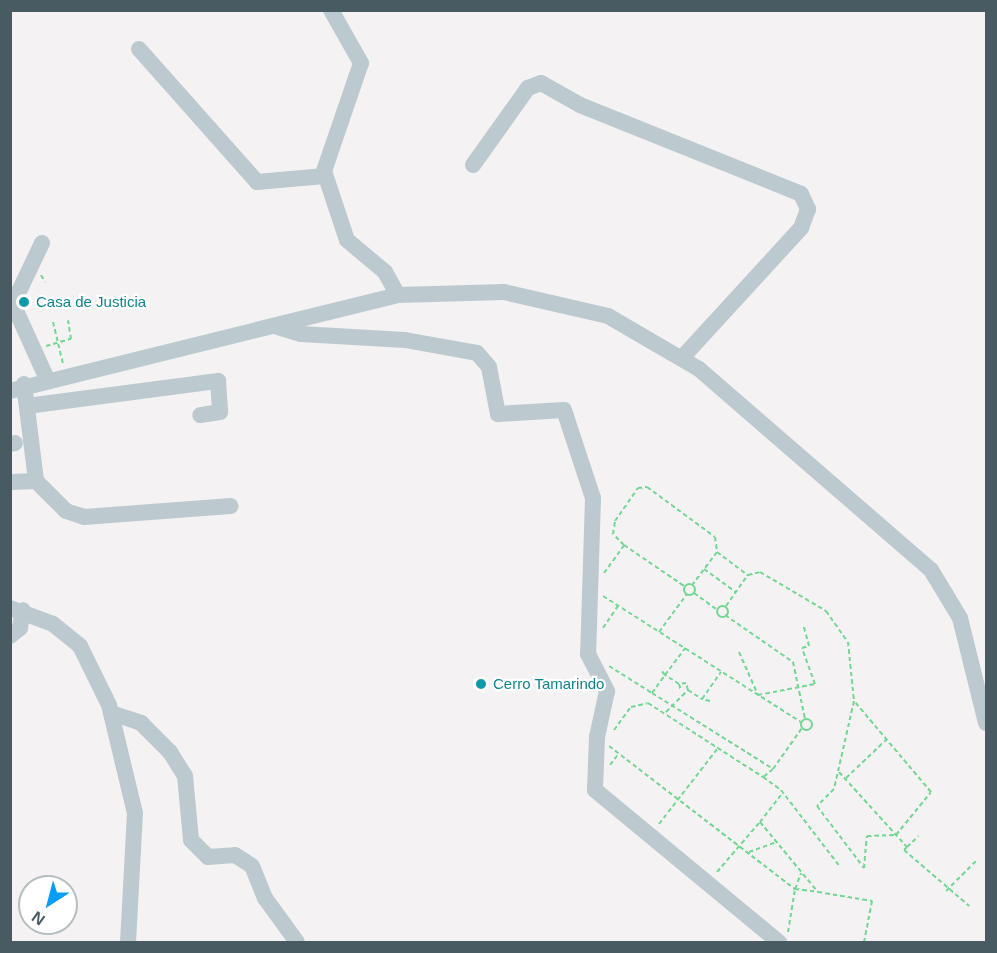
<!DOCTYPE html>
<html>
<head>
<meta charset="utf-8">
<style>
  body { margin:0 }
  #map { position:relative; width:997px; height:953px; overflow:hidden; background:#f5f2f3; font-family:Arial,sans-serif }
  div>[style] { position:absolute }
  .path>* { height:2px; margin-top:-1px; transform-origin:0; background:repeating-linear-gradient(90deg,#72d793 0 4.5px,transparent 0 7.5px) }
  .path>.ring { margin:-1px; padding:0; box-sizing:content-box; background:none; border:2px solid #72d793; border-radius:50% }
  .minor>* { height:16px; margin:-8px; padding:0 8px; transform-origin:8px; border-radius:8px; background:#bccad0 }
  .dots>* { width:16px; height:16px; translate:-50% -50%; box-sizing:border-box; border:3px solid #fff; border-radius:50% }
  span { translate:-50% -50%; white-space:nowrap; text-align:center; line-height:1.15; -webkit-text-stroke:4.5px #fff; paint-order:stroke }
  .culture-label { font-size:15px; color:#0d838f }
  .left { translate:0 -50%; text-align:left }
  .frame { position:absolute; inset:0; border:12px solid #485a62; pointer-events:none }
  .north { position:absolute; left:18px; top:875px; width:60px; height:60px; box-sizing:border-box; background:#fff; border:2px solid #b6bdc0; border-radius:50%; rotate:216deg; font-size:16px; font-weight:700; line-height:24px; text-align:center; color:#485a62 }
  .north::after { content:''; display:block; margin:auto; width:21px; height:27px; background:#089df9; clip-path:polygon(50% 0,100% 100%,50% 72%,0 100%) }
</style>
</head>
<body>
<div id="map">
  <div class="path">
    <i style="left:41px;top:275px;width:8px;rotate:60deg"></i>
    <i style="left:53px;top:322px;width:43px;rotate:76.6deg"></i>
    <i style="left:46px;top:346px;width:26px;rotate:-16deg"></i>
    <i style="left:71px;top:339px;width:19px;rotate:-99deg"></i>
    <i style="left:624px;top:545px;width:16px;rotate:-135deg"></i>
    <i style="left:613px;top:534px;width:13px;rotate:-81deg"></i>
    <i style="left:615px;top:521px;width:40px;rotate:-55.1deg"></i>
    <i style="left:638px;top:488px;width:9px;rotate:-6deg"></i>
    <i style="left:647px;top:487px;width:84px;rotate:36.3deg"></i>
    <i style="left:715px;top:537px;width:15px;rotate:82deg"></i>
    <i style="left:717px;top:552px;width:40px;rotate:127deg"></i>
    <i style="left:717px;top:552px;width:39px;rotate:37deg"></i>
    <i style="left:704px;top:569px;width:39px;rotate:36deg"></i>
    <i style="left:604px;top:573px;width:34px;rotate:-54deg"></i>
    <i style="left:624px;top:545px;width:73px;rotate:34.3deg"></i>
    <i class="ring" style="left:683.5px;top:583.5px;width:9px;height:9px"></i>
    <i style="left:694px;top:593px;width:27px;rotate:36deg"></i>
    <i style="left:603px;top:596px;width:235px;rotate:32.5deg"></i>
    <i class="ring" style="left:716.5px;top:605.5px;width:9px;height:9px"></i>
    <i style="left:726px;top:606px;width:38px;rotate:-55deg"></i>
    <i style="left:748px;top:575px;width:12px;rotate:-14deg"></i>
    <i style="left:760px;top:572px;width:77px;rotate:30.6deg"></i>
    <i style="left:826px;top:611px;width:38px;rotate:55deg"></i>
    <i style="left:848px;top:642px;width:59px;rotate:84.2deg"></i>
    <i style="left:854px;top:701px;width:90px;rotate:102.8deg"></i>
    <i style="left:834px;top:789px;width:24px;rotate:135deg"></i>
    <i style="left:817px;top:806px;width:78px;rotate:52.8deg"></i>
    <i style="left:864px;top:868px;width:32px;rotate:-85deg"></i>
    <i style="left:867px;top:836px;width:29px;rotate:-2deg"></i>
    <i style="left:896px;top:835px;width:55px;rotate:-50.9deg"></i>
    <i style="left:931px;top:792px;width:119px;rotate:-130.2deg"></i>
    <i style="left:725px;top:615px;width:83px;rotate:34.7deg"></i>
    <i style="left:793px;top:662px;width:58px;rotate:78.1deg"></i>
    <i style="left:603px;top:628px;width:27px;rotate:-56deg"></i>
    <i style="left:659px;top:632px;width:47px;rotate:-53.6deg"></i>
    <i style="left:739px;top:652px;width:47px;rotate:66.2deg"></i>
    <i style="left:758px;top:695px;width:58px;rotate:-10.9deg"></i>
    <i style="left:815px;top:684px;width:38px;rotate:-110deg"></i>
    <i style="left:802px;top:648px;width:7px;rotate:-16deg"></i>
    <i style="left:809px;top:646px;width:20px;rotate:-105deg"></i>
    <i style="left:609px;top:666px;width:51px;rotate:32.1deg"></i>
    <i style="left:652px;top:693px;width:22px;rotate:-54deg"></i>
    <i style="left:665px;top:675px;width:6px;rotate:-129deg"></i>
    <i style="left:679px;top:684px;width:17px;rotate:-147deg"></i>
    <i style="left:665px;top:675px;width:34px;rotate:-53deg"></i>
    <i style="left:688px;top:690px;width:17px;rotate:33deg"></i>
    <i style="left:652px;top:693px;width:143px;rotate:32.1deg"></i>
    <i style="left:773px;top:769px;width:50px;rotate:-54.7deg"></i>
    <i style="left:710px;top:701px;width:8px;rotate:-166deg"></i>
    <i style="left:702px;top:699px;width:33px;rotate:-55deg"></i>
    <i style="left:666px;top:712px;width:31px;rotate:-45deg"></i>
    <i style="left:688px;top:690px;width:7px;rotate:-106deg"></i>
    <i style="left:686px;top:683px;width:7px;rotate:172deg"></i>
    <i style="left:679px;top:684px;width:7px;rotate:74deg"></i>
    <i class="ring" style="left:800.5px;top:718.5px;width:9px;height:9px"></i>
    <i style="left:614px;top:730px;width:29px;rotate:-54deg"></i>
    <i style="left:631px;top:707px;width:17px;rotate:-13deg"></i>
    <i style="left:648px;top:703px;width:137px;rotate:32.8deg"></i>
    <i style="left:609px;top:746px;width:235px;rotate:37.6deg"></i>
    <i style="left:795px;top:889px;width:17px;rotate:-69deg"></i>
    <i style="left:610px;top:765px;width:15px;rotate:-53deg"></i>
    <i style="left:773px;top:769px;width:13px;rotate:141deg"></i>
    <i style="left:763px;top:777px;width:22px;rotate:36deg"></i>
    <i style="left:781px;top:790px;width:97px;rotate:52.5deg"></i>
    <i style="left:839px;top:772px;width:101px;rotate:47.8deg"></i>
    <i style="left:907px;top:847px;width:4px;rotate:135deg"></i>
    <i style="left:904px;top:850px;width:86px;rotate:40.7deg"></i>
    <i style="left:846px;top:778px;width:57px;rotate:-43.6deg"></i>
    <i style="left:781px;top:795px;width:34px;rotate:128deg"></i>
    <i style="left:760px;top:822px;width:91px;rotate:50.4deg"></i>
    <i style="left:818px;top:892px;width:55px;rotate:9.5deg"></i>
    <i style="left:872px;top:901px;width:42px;rotate:101deg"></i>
    <i style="left:659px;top:824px;width:96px;rotate:-52.2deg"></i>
    <i style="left:907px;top:847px;width:16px;rotate:-43deg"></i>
    <i style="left:749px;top:852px;width:29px;rotate:-20deg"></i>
    <i style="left:717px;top:872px;width:66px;rotate:-49.3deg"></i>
    <i style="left:946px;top:891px;width:42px;rotate:-45deg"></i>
    <i style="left:788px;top:932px;width:44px;rotate:-80.8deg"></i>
    <i style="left:795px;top:889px;width:23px;rotate:7deg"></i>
  </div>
  <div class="minor">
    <i style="left:331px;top:10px;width:61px;rotate:60.5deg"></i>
    <i style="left:361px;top:63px;width:114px;rotate:108.9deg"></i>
    <i style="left:324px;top:171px;width:73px;rotate:71.6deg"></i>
    <i style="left:347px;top:240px;width:50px;rotate:40.1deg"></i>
    <i style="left:385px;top:272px;width:26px;rotate:61deg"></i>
    <i style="left:139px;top:49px;width:178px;rotate:48.4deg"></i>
    <i style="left:257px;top:182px;width:68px;rotate:-5deg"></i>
    <i style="left:473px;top:165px;width:95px;rotate:-54.5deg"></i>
    <i style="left:528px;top:88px;width:14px;rotate:-21deg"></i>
    <i style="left:541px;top:83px;width:45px;rotate:29.4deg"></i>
    <i style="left:580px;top:105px;width:238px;rotate:21.9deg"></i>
    <i style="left:801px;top:194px;width:17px;rotate:65deg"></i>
    <i style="left:808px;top:209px;width:20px;rotate:110deg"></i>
    <i style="left:801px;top:228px;width:175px;rotate:132.5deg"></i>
    <i style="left:42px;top:243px;width:68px;rotate:115.4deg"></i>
    <i style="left:13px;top:304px;width:82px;rotate:65.6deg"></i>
    <i style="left:278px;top:327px;width:24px;rotate:17deg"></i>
    <i style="left:301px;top:334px;width:104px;rotate:3.3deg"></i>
    <i style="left:405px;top:340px;width:73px;rotate:10.2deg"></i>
    <i style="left:477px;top:353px;width:18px;rotate:49deg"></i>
    <i style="left:489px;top:367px;width:48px;rotate:79.2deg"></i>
    <i style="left:498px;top:414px;width:66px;rotate:-3.5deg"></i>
    <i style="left:564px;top:410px;width:93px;rotate:71.8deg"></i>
    <i style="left:593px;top:498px;width:156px;rotate:91.8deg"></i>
    <i style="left:588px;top:654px;width:42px;rotate:62.8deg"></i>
    <i style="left:607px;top:691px;width:47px;rotate:102.3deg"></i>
    <i style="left:597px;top:737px;width:53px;rotate:92.2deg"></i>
    <i style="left:595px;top:790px;width:239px;rotate:39.6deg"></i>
    <i style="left:24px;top:384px;width:98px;rotate:82.9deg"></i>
    <i style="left:36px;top:481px;width:42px;rotate:45deg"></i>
    <i style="left:66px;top:511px;width:19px;rotate:18deg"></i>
    <i style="left:84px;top:517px;width:147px;rotate:-4.3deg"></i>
    <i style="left:10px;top:391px;width:400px;rotate:-13.9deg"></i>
    <i style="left:398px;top:295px;width:106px;rotate:-1.6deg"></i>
    <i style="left:504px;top:292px;width:107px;rotate:13deg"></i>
    <i style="left:608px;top:316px;width:105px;rotate:30.2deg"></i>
    <i style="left:699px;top:369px;width:307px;rotate:40.9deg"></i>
    <i style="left:931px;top:570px;width:56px;rotate:58.9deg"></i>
    <i style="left:960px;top:618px;width:108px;rotate:76.1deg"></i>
    <i style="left:27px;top:406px;width:193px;rotate:-7.5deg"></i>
    <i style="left:218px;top:381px;width:31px;rotate:86deg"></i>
    <i style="left:220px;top:412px;width:20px;rotate:171deg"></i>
    <i style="left:10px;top:444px;width:5px;rotate:-11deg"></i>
    <i style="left:10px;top:482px;width:26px;rotate:-2deg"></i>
    <i style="left:10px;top:608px;width:46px;rotate:20.4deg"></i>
    <i style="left:53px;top:624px;width:35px;rotate:39deg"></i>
    <i style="left:80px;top:646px;width:66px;rotate:63.8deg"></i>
    <i style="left:109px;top:705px;width:111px;rotate:76.5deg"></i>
    <i style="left:135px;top:813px;width:129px;rotate:93.1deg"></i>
    <i style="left:10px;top:636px;width:13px;rotate:-39deg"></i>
    <i style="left:20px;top:628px;width:18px;rotate:-81deg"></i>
    <i style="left:111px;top:713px;width:32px;rotate:18deg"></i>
    <i style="left:141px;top:723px;width:41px;rotate:45deg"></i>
    <i style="left:170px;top:752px;width:28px;rotate:58deg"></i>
    <i style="left:185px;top:776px;width:64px;rotate:84.6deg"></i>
    <i style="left:191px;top:840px;width:24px;rotate:45deg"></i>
    <i style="left:208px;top:857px;width:27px;rotate:-4deg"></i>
    <i style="left:235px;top:855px;width:20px;rotate:33deg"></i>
    <i style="left:252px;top:866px;width:35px;rotate:68deg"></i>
    <i style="left:265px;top:898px;width:54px;rotate:54deg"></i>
  </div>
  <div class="dots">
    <i style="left:24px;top:302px;background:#0f9aa8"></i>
    <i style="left:481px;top:684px;background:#0f9aa8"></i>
  </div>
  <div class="culture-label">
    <span class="left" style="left:36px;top:302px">Casa de Justicia</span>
    <span class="left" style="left:493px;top:684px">Cerro Tamarindo</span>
  </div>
  <div class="frame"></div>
  <div class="north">N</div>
</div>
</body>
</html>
